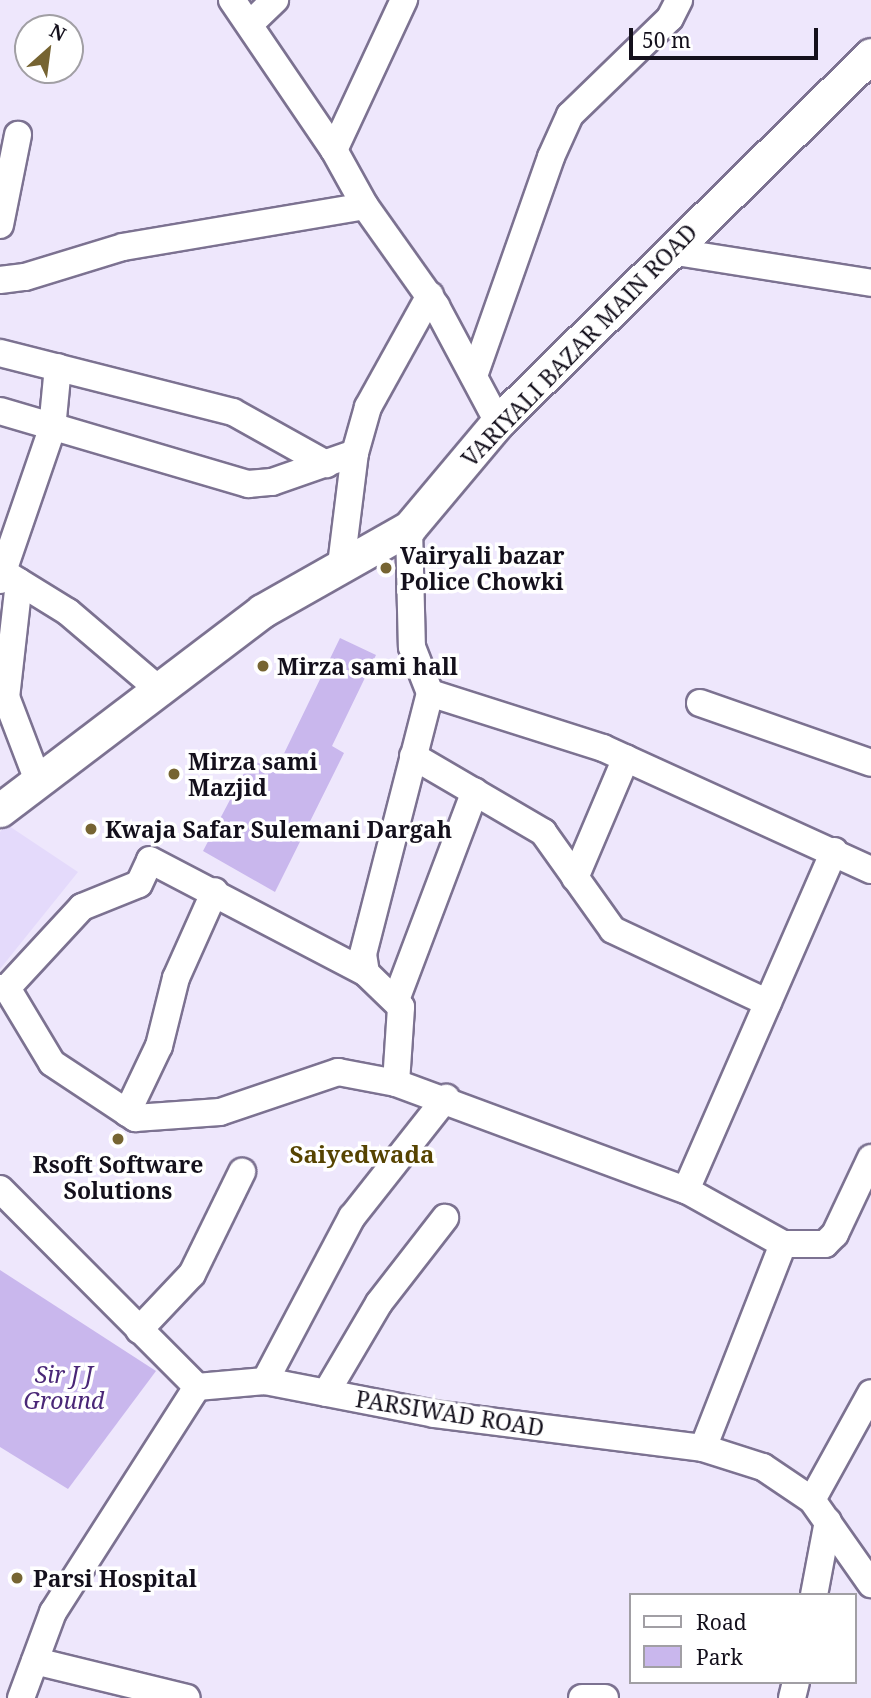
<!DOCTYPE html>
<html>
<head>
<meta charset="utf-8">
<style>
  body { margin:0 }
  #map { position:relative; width:871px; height:1698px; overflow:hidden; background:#eee7fc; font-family:"Noto Serif",serif }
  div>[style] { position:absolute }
  .built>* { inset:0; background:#e4dafb }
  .green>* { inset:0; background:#c9b7ed }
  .roads { filter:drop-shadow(2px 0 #7c7291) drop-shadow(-2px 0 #7c7291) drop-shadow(0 2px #7c7291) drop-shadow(0 -2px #7c7291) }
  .minor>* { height:26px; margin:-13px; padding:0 13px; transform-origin:13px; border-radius:13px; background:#fff }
  .major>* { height:33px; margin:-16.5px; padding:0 16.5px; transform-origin:16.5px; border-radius:16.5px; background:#fff }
  .dots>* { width:19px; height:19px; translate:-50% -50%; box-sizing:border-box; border:4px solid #fff; border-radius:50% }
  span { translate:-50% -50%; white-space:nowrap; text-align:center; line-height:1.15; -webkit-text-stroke:7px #fff; paint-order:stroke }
  .street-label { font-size:23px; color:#14101c }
  .poi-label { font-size:23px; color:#14101c; font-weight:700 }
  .left { translate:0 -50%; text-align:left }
  .park-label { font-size:23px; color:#4a2777; font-style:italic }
  .neighbourhood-label { font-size:24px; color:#564300; font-weight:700 }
  .legend { position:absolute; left:629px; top:1593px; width:228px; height:91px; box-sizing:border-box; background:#fff; border:2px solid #a19fa4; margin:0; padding:9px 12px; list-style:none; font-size:21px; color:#14101c }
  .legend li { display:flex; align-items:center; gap:14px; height:35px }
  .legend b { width:35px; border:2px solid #a19fa4 }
  .north { position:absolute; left:14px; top:14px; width:70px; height:70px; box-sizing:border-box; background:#fff; border:2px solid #a19fa4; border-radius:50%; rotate:28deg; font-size:19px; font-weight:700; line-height:28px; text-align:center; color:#14101c }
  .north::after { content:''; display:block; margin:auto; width:24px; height:32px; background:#766432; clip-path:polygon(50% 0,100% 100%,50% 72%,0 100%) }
  .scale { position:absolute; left:629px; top:28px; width:189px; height:32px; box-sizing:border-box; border:4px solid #14101c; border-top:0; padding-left:9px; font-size:21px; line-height:24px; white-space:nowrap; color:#14101c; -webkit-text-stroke:5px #fff; paint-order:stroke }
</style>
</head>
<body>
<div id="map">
  <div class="built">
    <i style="clip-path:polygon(6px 824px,78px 872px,0 969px,0 832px)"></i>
  </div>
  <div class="green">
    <i style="clip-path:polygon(340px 638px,376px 655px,332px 746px,344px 753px,275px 892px,203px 851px,251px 760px,276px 770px)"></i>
    <i style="clip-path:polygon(0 1270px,156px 1371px,68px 1489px,0 1447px)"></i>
  </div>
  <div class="roads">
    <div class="minor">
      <i style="left:232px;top:0;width:181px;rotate:55.8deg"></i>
      <i style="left:334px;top:150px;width:64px;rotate:61deg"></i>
      <i style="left:365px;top:206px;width:123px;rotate:54.6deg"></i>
      <i style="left:436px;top:306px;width:132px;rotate:61.9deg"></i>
      <i style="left:250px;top:24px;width:35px;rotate:-44deg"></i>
      <i style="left:334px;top:150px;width:166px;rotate:-65deg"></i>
      <i style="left:0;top:225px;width:92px;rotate:-78.7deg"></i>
      <i style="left:670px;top:251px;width:204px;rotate:9deg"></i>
      <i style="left:0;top:280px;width:25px;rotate:-7deg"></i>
      <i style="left:25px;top:277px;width:102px;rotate:-17deg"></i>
      <i style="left:123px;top:247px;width:245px;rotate:-9.6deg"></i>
      <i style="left:0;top:353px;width:240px;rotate:14.2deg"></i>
      <i style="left:233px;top:412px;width:107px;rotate:29.2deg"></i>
      <i style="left:474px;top:376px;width:232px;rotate:-70.6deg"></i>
      <i style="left:551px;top:157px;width:46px;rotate:-65.7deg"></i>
      <i style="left:570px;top:115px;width:139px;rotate:-44.1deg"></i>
      <i style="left:670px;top:18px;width:20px;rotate:-63deg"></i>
      <i style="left:0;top:411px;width:259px;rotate:16.4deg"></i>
      <i style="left:248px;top:484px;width:24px;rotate:-5deg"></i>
      <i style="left:272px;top:482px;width:88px;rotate:-19.3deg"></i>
      <i style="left:409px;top:528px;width:119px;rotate:88.6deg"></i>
      <i style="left:412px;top:647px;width:49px;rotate:68.6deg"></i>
      <i style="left:430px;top:693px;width:182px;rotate:17.6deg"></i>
      <i style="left:603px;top:748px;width:294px;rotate:24.5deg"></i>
      <i style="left:341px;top:565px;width:113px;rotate:-82.9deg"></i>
      <i style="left:355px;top:453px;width:48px;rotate:-74.2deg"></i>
      <i style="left:368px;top:407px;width:128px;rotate:-61deg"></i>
      <i style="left:8px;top:575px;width:70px;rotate:31.7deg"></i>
      <i style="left:68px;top:612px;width:117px;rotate:40.5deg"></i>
      <i style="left:0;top:580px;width:160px;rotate:-71deg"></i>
      <i style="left:52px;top:429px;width:62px;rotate:-84.5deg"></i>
      <i style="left:19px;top:582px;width:116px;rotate:96.4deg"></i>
      <i style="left:6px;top:697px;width:90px;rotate:69.1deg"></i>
      <i style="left:700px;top:703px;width:181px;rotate:19.3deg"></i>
      <i style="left:413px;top:756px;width:151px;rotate:30.3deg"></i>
      <i style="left:543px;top:832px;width:120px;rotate:54.5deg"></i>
      <i style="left:613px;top:930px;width:171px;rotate:25.2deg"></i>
      <i style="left:575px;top:878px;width:130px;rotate:-67deg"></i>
      <i style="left:0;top:988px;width:7px"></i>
      <i style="left:7px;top:988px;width:87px;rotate:59deg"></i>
      <i style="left:52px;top:1063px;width:100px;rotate:33.5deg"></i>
      <i style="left:135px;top:1118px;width:85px;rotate:-4deg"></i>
      <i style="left:220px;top:1112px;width:125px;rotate:-18.7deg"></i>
      <i style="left:338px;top:1072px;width:59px;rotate:10.7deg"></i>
      <i style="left:396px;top:1083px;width:309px;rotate:20.3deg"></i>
      <i style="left:686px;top:1190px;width:111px;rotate:29.1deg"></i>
      <i style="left:783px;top:1244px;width:219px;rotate:111.4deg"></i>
      <i style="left:703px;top:1448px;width:63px;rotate:17.6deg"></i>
      <i style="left:763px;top:1467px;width:59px;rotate:34deg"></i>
      <i style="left:812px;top:1500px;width:103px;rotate:54.9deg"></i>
      <i style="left:7px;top:988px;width:110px;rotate:-47.2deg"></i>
      <i style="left:82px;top:907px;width:61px;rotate:-22deg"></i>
      <i style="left:139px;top:884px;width:26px;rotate:-65deg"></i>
      <i style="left:150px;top:860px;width:244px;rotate:27.6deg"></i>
      <i style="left:396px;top:1000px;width:223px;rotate:-69.3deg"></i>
      <i style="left:396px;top:1083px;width:76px;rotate:-86.2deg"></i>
      <i style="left:401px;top:1007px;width:49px;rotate:-135.8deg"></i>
      <i style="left:366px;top:973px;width:19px;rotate:-99deg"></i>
      <i style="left:363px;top:954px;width:269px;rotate:-75.6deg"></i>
      <i style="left:127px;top:1113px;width:74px;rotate:-64.5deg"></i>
      <i style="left:159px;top:1046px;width:70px;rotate:-76deg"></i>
      <i style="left:176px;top:978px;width:95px;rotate:-65.9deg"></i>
      <i style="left:0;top:1189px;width:279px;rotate:45.1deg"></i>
      <i style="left:197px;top:1387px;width:267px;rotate:122.6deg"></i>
      <i style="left:53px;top:1612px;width:92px;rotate:110.4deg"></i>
      <i style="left:686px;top:1190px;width:370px;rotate:-66.4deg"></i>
      <i style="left:783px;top:1244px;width:42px"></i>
      <i style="left:825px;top:1244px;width:14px;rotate:-45deg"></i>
      <i style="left:835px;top:1234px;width:84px;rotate:-64.7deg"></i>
      <i style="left:139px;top:1330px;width:77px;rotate:-46.6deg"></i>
      <i style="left:192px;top:1274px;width:114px;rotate:-63.9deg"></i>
      <i style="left:265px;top:1381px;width:186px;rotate:-62.1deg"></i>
      <i style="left:352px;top:1217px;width:152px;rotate:-51.7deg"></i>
      <i style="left:197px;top:1387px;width:68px;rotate:-5deg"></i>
      <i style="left:265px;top:1381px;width:172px;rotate:11deg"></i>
      <i style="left:434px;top:1414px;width:271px;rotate:7.2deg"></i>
      <i style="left:326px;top:1393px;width:104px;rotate:-59.5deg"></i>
      <i style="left:379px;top:1303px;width:108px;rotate:-52.2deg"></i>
      <i style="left:812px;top:1500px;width:122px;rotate:-61.1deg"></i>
      <i style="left:814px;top:1595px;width:75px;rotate:-79.3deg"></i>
      <i style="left:35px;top:1661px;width:156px;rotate:13.7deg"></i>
      <i style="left:582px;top:1698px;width:23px"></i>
      <i style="left:792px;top:1698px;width:16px;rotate:-76deg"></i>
    </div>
    <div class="major">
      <i style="left:0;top:810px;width:329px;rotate:-37.2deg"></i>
      <i style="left:262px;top:611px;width:169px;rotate:-29.5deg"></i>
      <i style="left:409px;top:528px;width:138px;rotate:-50deg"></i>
      <i style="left:498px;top:422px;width:523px;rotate:-44.54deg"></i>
    </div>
  </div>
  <div class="dots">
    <i style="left:386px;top:568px;background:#766432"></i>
    <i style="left:263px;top:666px;background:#766432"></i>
    <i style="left:174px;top:774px;background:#766432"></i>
    <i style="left:91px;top:829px;background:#766432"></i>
    <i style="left:118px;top:1139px;background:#766432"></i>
    <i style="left:17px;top:1578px;background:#766432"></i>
  </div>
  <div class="street-label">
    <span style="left:579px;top:345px;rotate:-46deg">VARIYALI BAZAR MAIN ROAD</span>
    <span style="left:450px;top:1413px;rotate:9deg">PARSIWAD ROAD</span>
  </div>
  <div class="poi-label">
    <span class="left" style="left:400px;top:568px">Vairyali bazar<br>Police Chowki</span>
    <span class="left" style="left:277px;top:666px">Mirza sami hall</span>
    <span class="left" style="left:188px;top:774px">Mirza sami<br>Mazjid</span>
    <span class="left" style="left:105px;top:829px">Kwaja Safar Sulemani Dargah</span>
    <span style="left:118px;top:1177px">Rsoft Software<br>Solutions</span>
    <span class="left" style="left:33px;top:1578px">Parsi Hospital</span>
  </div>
  <div class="park-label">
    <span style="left:64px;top:1387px">Sir J J<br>Ground</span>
  </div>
  <div class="neighbourhood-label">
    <span style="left:362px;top:1154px">Saiyedwada</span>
  </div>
  <ul class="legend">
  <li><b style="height:9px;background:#fff"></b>Road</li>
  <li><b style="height:19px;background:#c9b7ed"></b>Park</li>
  </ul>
  <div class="north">N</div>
  <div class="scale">50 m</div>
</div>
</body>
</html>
